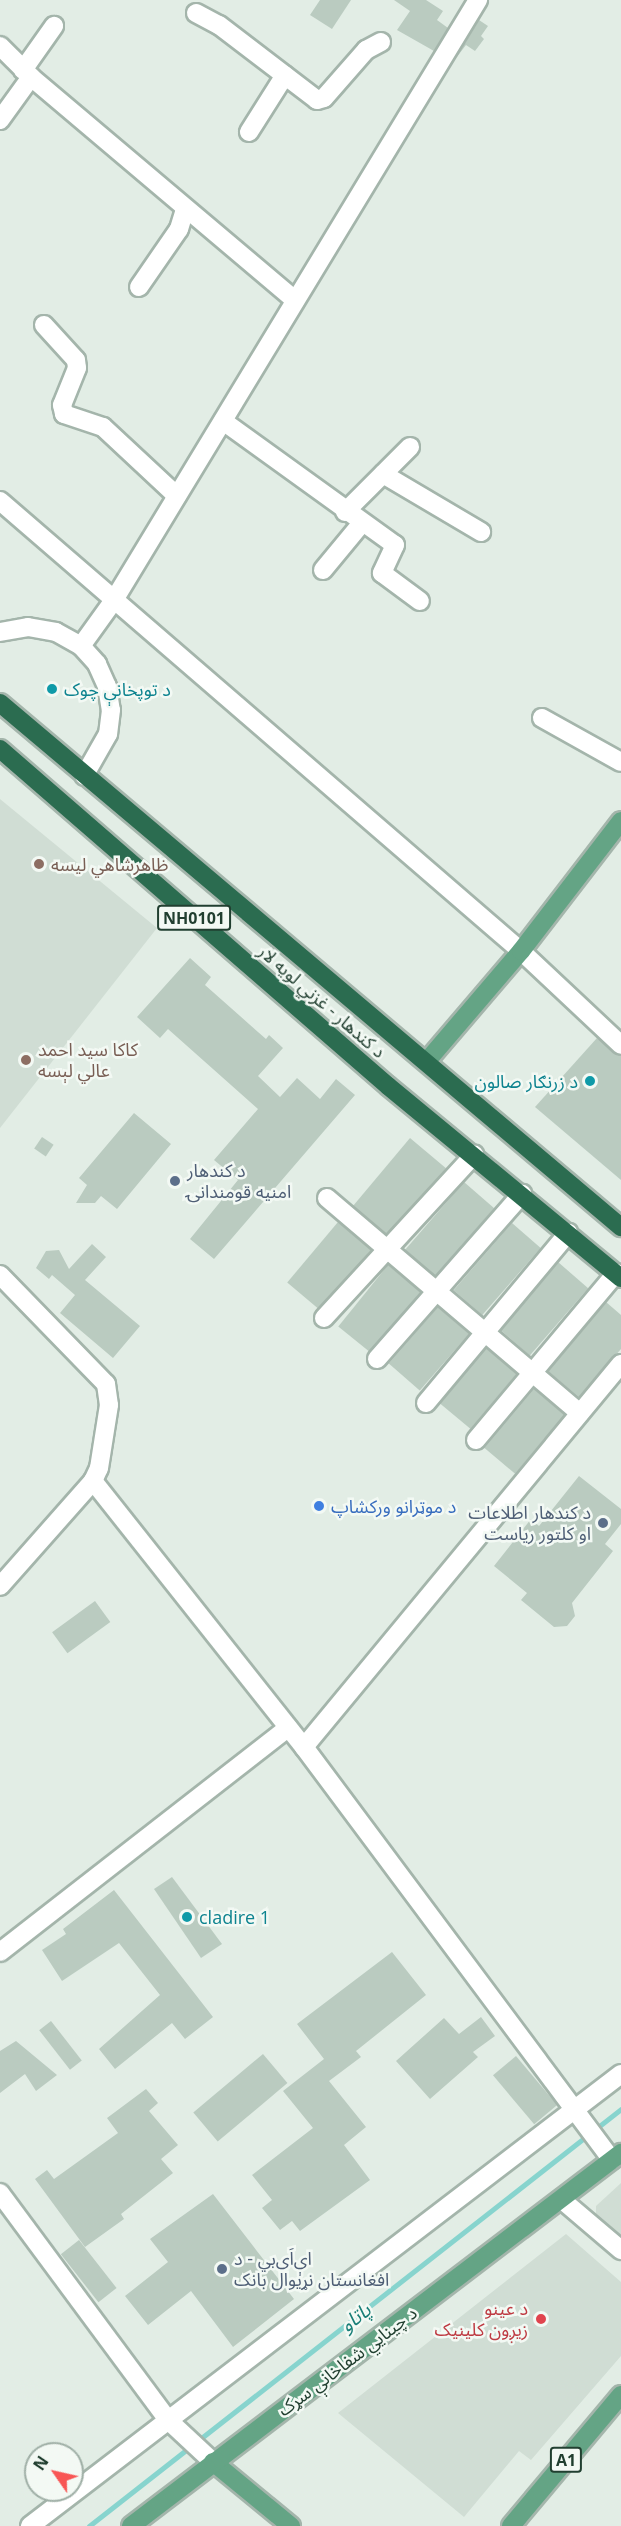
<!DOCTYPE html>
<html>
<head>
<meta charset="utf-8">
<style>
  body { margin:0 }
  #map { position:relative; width:621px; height:2526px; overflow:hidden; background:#e2ede5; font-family:"Open Sans","Noto Sans Arabic",sans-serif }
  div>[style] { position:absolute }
  .built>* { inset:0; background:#d0ddd4 }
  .stream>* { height:5px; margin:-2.5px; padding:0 2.5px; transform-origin:2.5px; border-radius:2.5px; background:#87d4ce }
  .building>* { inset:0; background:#bacbc0; transform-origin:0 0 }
  .roads { filter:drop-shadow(2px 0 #a4b5ab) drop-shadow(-2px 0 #a4b5ab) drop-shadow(0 2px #a4b5ab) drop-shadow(0 -2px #a4b5ab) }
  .minor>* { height:18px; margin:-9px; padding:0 9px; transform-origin:9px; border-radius:9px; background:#fff }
  .major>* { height:18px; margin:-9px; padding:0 9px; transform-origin:9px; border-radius:9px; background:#64a485 }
  .highway>* { height:18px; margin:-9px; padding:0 9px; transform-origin:9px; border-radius:9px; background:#2b6c50 }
  .dots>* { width:16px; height:16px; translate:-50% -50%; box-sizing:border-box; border:3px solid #f3f9f4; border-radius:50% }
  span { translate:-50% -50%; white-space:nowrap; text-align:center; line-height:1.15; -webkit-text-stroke:5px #f3f9f4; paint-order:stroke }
  .shield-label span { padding:2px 4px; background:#f3f9f4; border:2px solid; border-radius:4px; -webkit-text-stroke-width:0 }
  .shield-label { font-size:16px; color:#213f30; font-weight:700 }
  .culture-label { font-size:18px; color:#0d838f }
  .left { translate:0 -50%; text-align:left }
  .right { translate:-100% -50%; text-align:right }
  .education-label { font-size:18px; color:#785e54 }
  .street-label { font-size:18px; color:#213f30 }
  .service-label { font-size:18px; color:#4e5e75 }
  .shop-label { font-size:18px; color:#366cbe }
  .health-label { font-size:18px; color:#be3a42 }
  .water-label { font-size:20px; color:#187e77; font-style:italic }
  .north { position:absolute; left:24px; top:2442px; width:60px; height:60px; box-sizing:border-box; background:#f3f9f4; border:2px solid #9fafa6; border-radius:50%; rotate:304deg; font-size:16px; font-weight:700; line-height:24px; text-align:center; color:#213f30 }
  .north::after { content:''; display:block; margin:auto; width:21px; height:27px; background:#f85655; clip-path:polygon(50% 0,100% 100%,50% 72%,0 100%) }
</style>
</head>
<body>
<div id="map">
  <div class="built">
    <i style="clip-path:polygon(0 799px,157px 928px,0 1128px)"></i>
    <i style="clip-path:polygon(621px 2183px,621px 2248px,596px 2220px,596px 2206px)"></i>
    <i style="clip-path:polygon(566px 2234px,621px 2282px,621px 2356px,531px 2460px,519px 2451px,464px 2517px,338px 2413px)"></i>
  </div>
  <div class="stream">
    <i style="left:89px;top:2526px;width:676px;rotate:-38.09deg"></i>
  </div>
  <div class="building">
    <i style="clip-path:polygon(320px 0,351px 0,332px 29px,310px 15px)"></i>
    <i style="clip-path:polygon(394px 0,426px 0,443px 11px,437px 20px,448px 28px,434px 51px,397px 30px,410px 11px)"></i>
    <i style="clip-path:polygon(479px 20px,488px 26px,481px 36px,484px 39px,475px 51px,466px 45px,456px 58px)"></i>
    <i style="clip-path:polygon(190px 958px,211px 977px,205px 985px,266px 1039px,269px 1035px,283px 1048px,258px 1076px,280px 1097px,297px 1078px,320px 1099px,336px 1079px,355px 1095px,214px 1259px,190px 1239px,238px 1180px,214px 1160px,258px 1109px,168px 1029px,160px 1038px,137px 1017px)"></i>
    <i style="clip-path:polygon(597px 1038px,621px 1056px,621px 1180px,535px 1107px)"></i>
    <i style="clip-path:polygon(134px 1113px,171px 1144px,117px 1209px,101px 1196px,95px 1203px,76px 1203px,87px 1185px,79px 1178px)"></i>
    <i style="left:42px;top:1137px;width:14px;height:14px;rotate:34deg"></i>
    <i style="left:410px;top:1138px;width:47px;height:89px;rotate:40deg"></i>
    <i style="left:464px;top:1182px;width:40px;height:90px;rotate:41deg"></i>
    <i style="left:338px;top:1222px;width:43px;height:79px;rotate:40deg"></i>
    <i style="left:512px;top:1223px;width:38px;height:89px;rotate:41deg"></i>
    <i style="clip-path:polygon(92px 1244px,106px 1257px,85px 1280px,140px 1326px,113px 1358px,60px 1313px,75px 1295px,52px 1275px,49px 1279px,36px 1268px,46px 1251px,59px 1250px,69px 1269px)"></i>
    <i style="left:558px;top:1262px;width:40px;height:89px;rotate:41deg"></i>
    <i style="left:388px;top:1265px;width:43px;height:79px;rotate:39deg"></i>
    <i style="clip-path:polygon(606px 1302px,621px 1315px,621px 1349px,579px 1397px,548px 1371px)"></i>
    <i style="left:438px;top:1307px;width:41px;height:75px;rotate:41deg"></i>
    <i style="left:486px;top:1348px;width:40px;height:72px;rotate:40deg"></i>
    <i style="left:534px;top:1389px;width:40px;height:77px;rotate:40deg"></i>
    <i style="clip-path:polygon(579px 1476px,621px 1509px,621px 1524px,605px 1544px,613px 1551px,572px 1603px,575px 1616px,567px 1626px,554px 1627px,521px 1600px,527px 1593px,494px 1566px,531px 1519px,539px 1526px)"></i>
    <i style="left:95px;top:1601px;width:26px;height:53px;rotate:54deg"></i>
    <i style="clip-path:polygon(172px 1877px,222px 1944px,201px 1958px,154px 1889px)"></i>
    <i style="clip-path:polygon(114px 1890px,213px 2017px,185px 2039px,172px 2023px,115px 2069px,99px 2049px,160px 1995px,119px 1943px,62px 1981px,42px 1950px,66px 1934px,63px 1929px)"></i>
    <i style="clip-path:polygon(392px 1952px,426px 1995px,356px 2051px,361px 2057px,329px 2081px,366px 2127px,344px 2145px,370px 2180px,300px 2231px,292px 2221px,280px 2230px,262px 2208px,272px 2200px,252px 2175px,313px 2128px,283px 2091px,324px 2059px,297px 2024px)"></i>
    <i style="clip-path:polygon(481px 2017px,495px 2036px,473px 2052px,478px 2057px,430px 2099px,396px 2061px,444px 2018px,459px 2034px)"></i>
    <i style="left:51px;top:2021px;width:50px;height:15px;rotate:52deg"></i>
    <i style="clip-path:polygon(16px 2041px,57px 2075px,36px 2091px,25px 2074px,0 2093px,0 2051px)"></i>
    <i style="left:263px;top:2054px;width:38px;height:91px;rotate:50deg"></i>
    <i style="left:516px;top:2056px;width:64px;height:30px;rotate:50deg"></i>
    <i style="clip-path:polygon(146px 2089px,158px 2103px,149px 2111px,178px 2145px,161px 2159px,173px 2173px,121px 2214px,124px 2219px,85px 2247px,35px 2179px,47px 2170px,54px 2179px,118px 2133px,107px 2118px)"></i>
    <i style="clip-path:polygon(213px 2194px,294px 2299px,233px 2347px,191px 2291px,148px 2325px,125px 2296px,168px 2262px,150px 2239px)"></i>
    <i style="left:79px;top:2240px;width:61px;height:23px;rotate:52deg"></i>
  </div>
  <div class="roads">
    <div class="minor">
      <i style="left:196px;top:13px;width:26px;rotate:28deg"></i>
      <i style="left:219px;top:25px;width:123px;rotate:37.4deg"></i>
      <i style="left:317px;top:100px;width:7px;rotate:-16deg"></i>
      <i style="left:324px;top:98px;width:64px;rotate:-48.8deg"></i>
      <i style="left:366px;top:50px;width:17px;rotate:-28deg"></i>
      <i style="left:0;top:46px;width:44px;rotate:45deg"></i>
      <i style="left:31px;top:77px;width:346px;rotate:40.2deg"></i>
      <i style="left:23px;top:70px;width:54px;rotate:-54.8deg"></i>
      <i style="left:0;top:120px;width:53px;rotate:-54.2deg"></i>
      <i style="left:249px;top:132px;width:67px;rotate:-57.7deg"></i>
      <i style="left:139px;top:287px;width:70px;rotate:-55.4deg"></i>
      <i style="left:179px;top:229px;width:21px;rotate:-73deg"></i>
      <i style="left:44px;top:325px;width:47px;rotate:47.6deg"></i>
      <i style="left:76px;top:360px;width:8px;rotate:83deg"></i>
      <i style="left:77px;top:368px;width:40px;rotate:112deg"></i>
      <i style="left:62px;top:405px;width:9px;rotate:77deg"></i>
      <i style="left:64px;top:414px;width:41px;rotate:18.4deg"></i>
      <i style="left:103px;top:427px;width:101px;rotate:43deg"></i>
      <i style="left:223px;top:421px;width:212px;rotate:35.8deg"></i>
      <i style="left:395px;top:545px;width:31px;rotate:115deg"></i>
      <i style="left:382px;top:573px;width:47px;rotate:36.4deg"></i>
      <i style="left:383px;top:474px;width:114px;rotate:30.6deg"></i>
      <i style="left:0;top:501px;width:688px;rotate:40.82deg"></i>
      <i style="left:521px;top:951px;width:137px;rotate:43.2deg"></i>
      <i style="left:345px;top:512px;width:92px;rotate:-45deg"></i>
      <i style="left:323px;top:570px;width:60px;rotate:-50.4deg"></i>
      <i style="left:0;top:632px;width:28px;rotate:-10deg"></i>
      <i style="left:28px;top:627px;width:28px;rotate:10deg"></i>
      <i style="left:56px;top:632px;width:29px;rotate:29deg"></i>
      <i style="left:81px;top:646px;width:24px;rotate:48deg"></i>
      <i style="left:97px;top:664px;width:24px;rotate:66deg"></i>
      <i style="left:107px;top:686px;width:24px;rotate:81deg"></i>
      <i style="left:111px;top:710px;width:24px;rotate:97deg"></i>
      <i style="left:108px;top:734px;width:48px;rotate:119.7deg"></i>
      <i style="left:81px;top:646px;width:57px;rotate:-54.3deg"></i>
      <i style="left:114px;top:600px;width:702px;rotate:-58.76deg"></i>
      <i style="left:542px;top:718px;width:90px;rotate:29.1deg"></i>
      <i style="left:327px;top:1198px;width:332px;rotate:40.4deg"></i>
      <i style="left:0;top:1275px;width:152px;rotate:45.8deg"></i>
      <i style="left:106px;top:1384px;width:21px;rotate:82deg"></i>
      <i style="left:109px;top:1405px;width:64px;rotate:99deg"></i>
      <i style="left:99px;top:1468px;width:14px;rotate:115deg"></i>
      <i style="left:93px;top:1481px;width:140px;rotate:131.5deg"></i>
      <i style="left:324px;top:1318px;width:222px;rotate:-47.4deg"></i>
      <i style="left:377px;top:1359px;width:220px;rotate:-48.7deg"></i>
      <i style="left:426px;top:1403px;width:222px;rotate:-50.1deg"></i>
      <i style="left:476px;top:1440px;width:218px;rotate:-50deg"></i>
      <i style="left:93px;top:1481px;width:340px;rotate:51.6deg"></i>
      <i style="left:304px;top:1747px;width:515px;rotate:53.29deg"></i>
      <i style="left:304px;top:1747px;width:497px;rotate:-50.4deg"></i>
      <i style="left:0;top:1952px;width:365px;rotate:-37.9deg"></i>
      <i style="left:0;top:2193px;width:282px;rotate:53.5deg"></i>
      <i style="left:168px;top:2420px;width:62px;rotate:43deg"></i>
      <i style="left:561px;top:2199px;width:79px;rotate:40.4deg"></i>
      <i style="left:30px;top:2526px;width:744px;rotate:-37.41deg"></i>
    </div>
    <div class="major">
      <i style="left:427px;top:1061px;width:145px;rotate:-49.5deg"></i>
      <i style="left:521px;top:951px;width:164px;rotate:-52.4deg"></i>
      <i style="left:213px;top:2462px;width:101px;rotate:39.4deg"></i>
      <i style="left:131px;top:2526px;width:616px;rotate:-37.28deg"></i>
      <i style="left:511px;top:2526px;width:171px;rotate:-50deg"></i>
    </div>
    <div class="highway">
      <i style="left:0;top:703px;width:813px;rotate:40.16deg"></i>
      <i style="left:0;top:749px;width:514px;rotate:40.98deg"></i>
      <i style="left:388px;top:1086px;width:302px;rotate:39.5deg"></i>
    </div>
  </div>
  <div class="dots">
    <i style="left:52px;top:689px;background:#0f9aa8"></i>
    <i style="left:39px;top:864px;background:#8d6e63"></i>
    <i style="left:26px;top:1060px;background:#8d6e63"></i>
    <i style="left:590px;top:1081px;background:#0f9aa8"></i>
    <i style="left:175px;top:1181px;background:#5c6f8a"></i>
    <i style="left:319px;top:1506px;background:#3f7fe0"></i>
    <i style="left:603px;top:1523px;background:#5c6f8a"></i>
    <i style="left:187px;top:1917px;background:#0f9aa8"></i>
    <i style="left:222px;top:2269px;background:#5c6f8a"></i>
    <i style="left:541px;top:2319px;background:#e0444e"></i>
  </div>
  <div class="shield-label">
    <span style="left:194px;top:918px">NH0101</span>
    <span style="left:566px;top:2460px">A1</span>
  </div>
  <div class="culture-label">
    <span class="left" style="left:64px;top:689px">د توپخانې چوک</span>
    <span class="right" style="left:578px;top:1081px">د زرنګار صالون</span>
    <span class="left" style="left:199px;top:1917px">cladire 1</span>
  </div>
  <div class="education-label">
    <span class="left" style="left:51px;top:864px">ظاهرشاهي لیسه</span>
    <span class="left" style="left:38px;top:1060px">کاکا سید احمد<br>عالي لېسه</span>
  </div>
  <div class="street-label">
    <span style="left:322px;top:1001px;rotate:41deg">د کندهار - غزني لويه لار</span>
    <span style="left:347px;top:2361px;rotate:-37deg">د چينايي شفاخانې سړک</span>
  </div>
  <div class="service-label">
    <span class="left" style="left:187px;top:1181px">د کندهار<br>امنيه قومندانۍ</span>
    <span class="right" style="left:591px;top:1523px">د کندهار اطلاعات<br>او کلتور رياست</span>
    <span class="left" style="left:234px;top:2269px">اې‌اَی‌بي - د<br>افغانستان نړیوال بانک</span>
  </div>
  <div class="shop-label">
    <span class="left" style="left:331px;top:1506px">د موټرانو ورکشاپ</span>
  </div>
  <div class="health-label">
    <span class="right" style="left:528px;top:2319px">د عینو<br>زیږون کلینیک</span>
  </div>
  <div class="water-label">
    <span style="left:355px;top:2317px;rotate:-38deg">پاتاو</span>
  </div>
  <div class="north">N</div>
</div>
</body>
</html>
